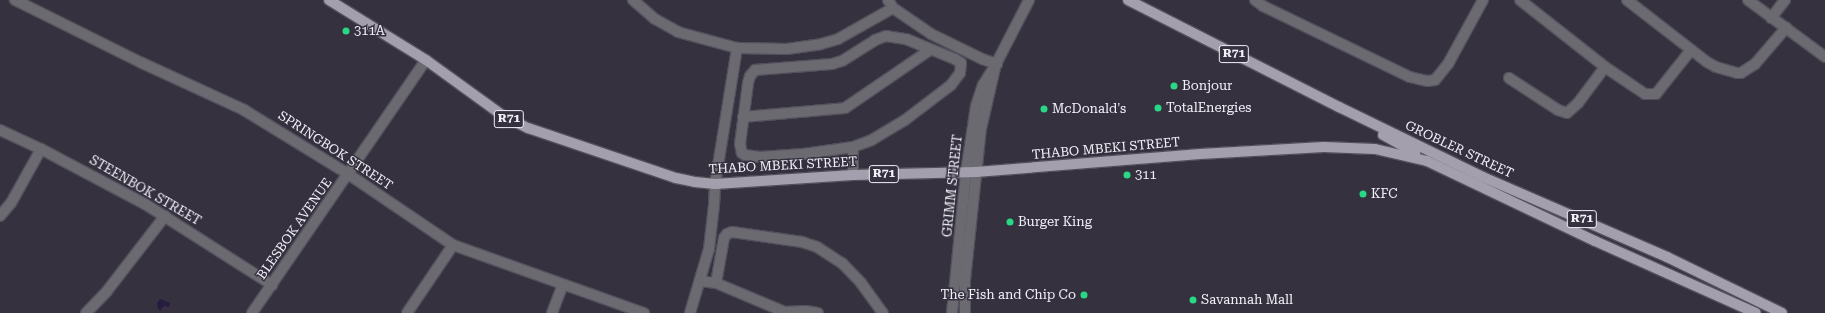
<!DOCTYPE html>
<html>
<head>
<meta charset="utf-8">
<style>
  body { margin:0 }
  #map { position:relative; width:1825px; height:313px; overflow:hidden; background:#35313f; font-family:"Roboto Serif",serif }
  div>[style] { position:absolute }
  .water>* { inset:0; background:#281b40 }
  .roads { filter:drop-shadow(1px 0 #53505d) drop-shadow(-1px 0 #53505d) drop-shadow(0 1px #53505d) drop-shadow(0 -1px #53505d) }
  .street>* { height:10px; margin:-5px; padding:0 5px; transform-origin:5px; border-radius:5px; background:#6c6a71 }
  .primary>* { height:10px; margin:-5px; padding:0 5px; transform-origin:5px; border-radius:5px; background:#a39fad }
  .dots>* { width:11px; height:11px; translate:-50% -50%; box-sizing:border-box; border:2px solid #35313f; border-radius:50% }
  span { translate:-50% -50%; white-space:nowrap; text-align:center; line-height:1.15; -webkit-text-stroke:3px #35313f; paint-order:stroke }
  .shield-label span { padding:1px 3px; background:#35313f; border:1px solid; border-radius:3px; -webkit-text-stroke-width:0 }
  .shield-label { font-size:12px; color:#f2f0f9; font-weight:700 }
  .poi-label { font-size:13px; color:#f2f0f9 }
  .left { translate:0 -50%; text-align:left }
  .right { translate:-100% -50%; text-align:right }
  .street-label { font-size:13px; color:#f2f0f9 }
</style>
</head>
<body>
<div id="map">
  <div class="water">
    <i style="clip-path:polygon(160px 299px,170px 303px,169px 307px,164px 306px,160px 311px,158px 309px,157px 303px)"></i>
  </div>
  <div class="roads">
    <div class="street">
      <i style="left:15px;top:0;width:142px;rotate:26.4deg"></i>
      <i style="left:142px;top:63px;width:112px;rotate:24.7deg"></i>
      <i style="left:244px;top:110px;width:122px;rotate:31.6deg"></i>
      <i style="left:348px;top:174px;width:127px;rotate:34.1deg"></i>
      <i style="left:453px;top:245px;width:203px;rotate:19.6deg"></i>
      <i style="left:633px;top:0;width:29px;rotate:41deg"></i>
      <i style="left:655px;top:19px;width:26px;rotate:29deg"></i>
      <i style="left:678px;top:32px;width:61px;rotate:15.2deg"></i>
      <i style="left:737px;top:48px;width:50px;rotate:1.1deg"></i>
      <i style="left:787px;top:49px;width:34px;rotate:-8deg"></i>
      <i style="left:821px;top:44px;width:18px;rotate:-16deg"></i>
      <i style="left:838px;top:39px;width:63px;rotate:-29.4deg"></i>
      <i style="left:888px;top:0;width:9px;rotate:58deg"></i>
      <i style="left:893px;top:8px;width:46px;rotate:34.4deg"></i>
      <i style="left:931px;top:34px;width:57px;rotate:26.1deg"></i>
      <i style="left:982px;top:59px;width:16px;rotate:18deg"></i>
      <i style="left:1255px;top:0;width:10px;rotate:37deg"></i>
      <i style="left:1263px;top:6px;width:163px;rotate:25.8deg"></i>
      <i style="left:1410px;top:77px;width:18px;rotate:13deg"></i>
      <i style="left:1428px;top:81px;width:7px;rotate:-8deg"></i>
      <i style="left:1435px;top:80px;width:21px;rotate:-51deg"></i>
      <i style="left:1448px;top:64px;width:73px;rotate:-61.3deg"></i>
      <i style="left:1520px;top:0;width:108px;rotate:38.2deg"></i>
      <i style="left:1605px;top:67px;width:48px;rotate:34deg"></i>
      <i style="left:1645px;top:94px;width:11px"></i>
      <i style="left:1656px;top:94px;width:56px;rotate:-51.5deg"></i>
      <i style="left:1627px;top:0;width:101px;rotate:37.8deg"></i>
      <i style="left:1707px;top:62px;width:10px;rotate:29deg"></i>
      <i style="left:1716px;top:67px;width:22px;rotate:16deg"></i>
      <i style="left:1737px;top:73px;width:4px"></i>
      <i style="left:1741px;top:73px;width:17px;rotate:-33deg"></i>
      <i style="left:1755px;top:64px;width:48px;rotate:-49.3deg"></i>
      <i style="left:1748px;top:0;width:96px;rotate:36.5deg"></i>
      <i style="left:1771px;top:18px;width:23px;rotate:-52deg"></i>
      <i style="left:886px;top:36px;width:20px;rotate:9deg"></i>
      <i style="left:906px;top:39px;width:53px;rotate:22.2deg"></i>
      <i style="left:955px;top:59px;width:7px;rotate:34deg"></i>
      <i style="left:961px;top:63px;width:10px;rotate:96deg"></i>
      <i style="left:960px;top:73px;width:15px;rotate:127deg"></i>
      <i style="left:951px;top:85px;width:58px;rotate:142.7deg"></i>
      <i style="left:905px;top:120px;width:39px;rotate:149deg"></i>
      <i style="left:872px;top:140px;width:20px;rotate:160deg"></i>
      <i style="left:853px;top:147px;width:50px;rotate:172deg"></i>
      <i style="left:803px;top:154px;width:43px;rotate:176deg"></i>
      <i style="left:760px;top:157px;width:15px;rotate:-172deg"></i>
      <i style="left:745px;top:155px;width:4px;rotate:-146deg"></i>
      <i style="left:742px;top:153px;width:9px;rotate:-103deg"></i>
      <i style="left:740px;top:144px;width:62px;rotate:-82.5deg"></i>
      <i style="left:748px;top:83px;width:7px;rotate:-74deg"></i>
      <i style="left:750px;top:76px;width:8px;rotate:-50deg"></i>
      <i style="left:755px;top:70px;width:77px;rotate:-4.5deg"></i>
      <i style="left:832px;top:64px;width:10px;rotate:-17deg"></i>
      <i style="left:842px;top:61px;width:39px;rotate:-32deg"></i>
      <i style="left:875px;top:40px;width:12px;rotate:-20deg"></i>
      <i style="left:1509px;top:78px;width:59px;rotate:33.1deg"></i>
      <i style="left:1558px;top:110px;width:9px;rotate:18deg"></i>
      <i style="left:1567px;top:113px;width:15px;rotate:-42deg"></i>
      <i style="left:1578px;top:103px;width:45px;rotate:-53.1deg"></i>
      <i style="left:743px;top:117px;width:102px;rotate:-5deg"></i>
      <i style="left:845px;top:108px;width:103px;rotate:-34.3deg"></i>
      <i style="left:0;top:130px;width:45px;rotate:24.9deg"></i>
      <i style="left:41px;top:149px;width:118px;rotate:27.9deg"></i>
      <i style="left:145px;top:204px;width:151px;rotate:32.5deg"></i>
      <i style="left:853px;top:175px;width:28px;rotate:-90deg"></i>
      <i style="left:0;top:216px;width:17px;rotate:-50deg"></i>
      <i style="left:11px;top:203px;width:62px;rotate:-60.9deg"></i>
      <i style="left:701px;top:281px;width:15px;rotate:8deg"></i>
      <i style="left:716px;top:283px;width:75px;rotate:22.8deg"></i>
      <i style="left:785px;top:312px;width:21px;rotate:-3deg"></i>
      <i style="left:806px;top:311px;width:12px;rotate:9deg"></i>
      <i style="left:716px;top:283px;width:46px;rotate:-79.9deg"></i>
      <i style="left:724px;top:238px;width:5px;rotate:-53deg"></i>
      <i style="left:727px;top:234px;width:5px;rotate:-22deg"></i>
      <i style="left:732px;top:232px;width:71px;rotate:8.1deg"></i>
      <i style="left:802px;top:242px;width:16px;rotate:18deg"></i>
      <i style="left:817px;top:247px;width:30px;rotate:33deg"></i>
      <i style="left:842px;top:263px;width:28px;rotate:46deg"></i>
      <i style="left:861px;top:283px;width:37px;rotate:54deg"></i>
      <i style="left:86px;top:313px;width:30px;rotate:-46deg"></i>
      <i style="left:107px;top:291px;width:95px;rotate:-52.3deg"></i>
      <i style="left:252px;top:313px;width:307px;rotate:-55.5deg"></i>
      <i style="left:407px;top:313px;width:82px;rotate:-55.9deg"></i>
      <i style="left:552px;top:313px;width:30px;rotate:-69deg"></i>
      <i style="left:690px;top:313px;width:67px;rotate:-73.5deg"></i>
      <i style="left:709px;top:249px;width:44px;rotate:-83.5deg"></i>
      <i style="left:714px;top:205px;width:21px;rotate:-87deg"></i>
      <i style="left:715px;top:184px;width:138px;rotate:-80.8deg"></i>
      <i style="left:952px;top:313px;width:142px;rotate:-84.3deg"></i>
      <i style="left:966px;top:172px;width:67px;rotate:-81.4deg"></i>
      <i style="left:976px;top:106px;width:22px;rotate:-72deg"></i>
      <i style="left:983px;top:85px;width:22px;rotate:-58deg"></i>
      <i style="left:995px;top:66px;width:74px;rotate:-62.7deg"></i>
      <i style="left:965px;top:313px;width:33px;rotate:-90deg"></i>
      <i style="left:965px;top:280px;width:152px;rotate:-84deg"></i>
      <i style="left:981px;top:129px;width:63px;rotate:-77.1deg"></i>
    </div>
    <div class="primary">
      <i style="left:329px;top:0;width:114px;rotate:31.7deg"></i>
      <i style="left:426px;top:60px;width:94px;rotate:35.9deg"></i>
      <i style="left:502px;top:115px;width:29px;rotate:27deg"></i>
      <i style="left:528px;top:128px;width:156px;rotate:18.7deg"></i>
      <i style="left:676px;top:178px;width:19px;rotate:12deg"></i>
      <i style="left:695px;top:182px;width:20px;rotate:6deg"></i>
      <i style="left:715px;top:184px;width:138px;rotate:-3.7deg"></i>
      <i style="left:853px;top:175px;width:123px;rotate:-1.4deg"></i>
      <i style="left:976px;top:172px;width:225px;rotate:-4.6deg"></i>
      <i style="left:1200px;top:154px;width:124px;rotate:-3.2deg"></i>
      <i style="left:1324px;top:147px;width:51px;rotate:2.2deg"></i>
      <i style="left:1375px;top:149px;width:53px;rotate:13deg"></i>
      <i style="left:1427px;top:161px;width:186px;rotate:25.5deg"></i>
      <i style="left:1595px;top:241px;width:176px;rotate:24.1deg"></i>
      <i style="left:1128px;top:0;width:237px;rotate:26.9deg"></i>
      <i style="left:1339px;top:107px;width:160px;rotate:25.9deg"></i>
      <i style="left:1483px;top:177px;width:201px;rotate:23.5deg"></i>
      <i style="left:1667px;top:257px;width:128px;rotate:26deg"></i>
      <i style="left:1383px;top:135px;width:37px;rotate:29deg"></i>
    </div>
  </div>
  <div class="dots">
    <i style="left:346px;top:31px;background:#28d885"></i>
    <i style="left:1174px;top:86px;background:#28d885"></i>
    <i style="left:1158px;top:108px;background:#28d885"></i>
    <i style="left:1044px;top:109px;background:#28d885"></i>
    <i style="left:1127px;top:175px;background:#28d885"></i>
    <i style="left:1363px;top:194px;background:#28d885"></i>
    <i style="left:1010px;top:222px;background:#28d885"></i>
    <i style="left:1084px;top:295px;background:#28d885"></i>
    <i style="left:1193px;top:300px;background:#28d885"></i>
  </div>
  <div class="shield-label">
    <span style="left:1234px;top:54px">R71</span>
    <span style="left:509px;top:119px">R71</span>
    <span style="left:884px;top:174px">R71</span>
    <span style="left:1582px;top:219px">R71</span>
  </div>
  <div class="poi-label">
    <span class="left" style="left:354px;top:31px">311A</span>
    <span class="left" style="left:1182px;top:86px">Bonjour</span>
    <span class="left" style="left:1166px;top:108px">TotalEnergies</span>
    <span class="left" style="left:1052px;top:109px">McDonald's</span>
    <span class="left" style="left:1135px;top:175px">311</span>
    <span class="left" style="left:1371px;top:194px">KFC</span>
    <span class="left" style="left:1018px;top:222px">Burger King</span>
    <span class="right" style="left:1076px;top:295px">The Fish and Chip Co</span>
    <span class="left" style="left:1201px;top:300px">Savannah Mall</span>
  </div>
  <div class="street-label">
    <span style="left:1106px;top:149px;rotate:-5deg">THABO MBEKI STREET</span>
    <span style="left:1459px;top:150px;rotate:25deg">GROBLER STREET</span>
    <span style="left:335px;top:151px;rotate:33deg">SPRINGBOK STREET</span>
    <span style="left:783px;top:166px;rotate:-3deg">THABO MBEKI STREET</span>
    <span style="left:953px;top:186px;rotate:-84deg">GRIMM STREET</span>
    <span style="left:145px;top:191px;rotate:30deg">STEENBOK STREET</span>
    <span style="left:295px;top:229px;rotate:-55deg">BLESBOK AVENUE</span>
  </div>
</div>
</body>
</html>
